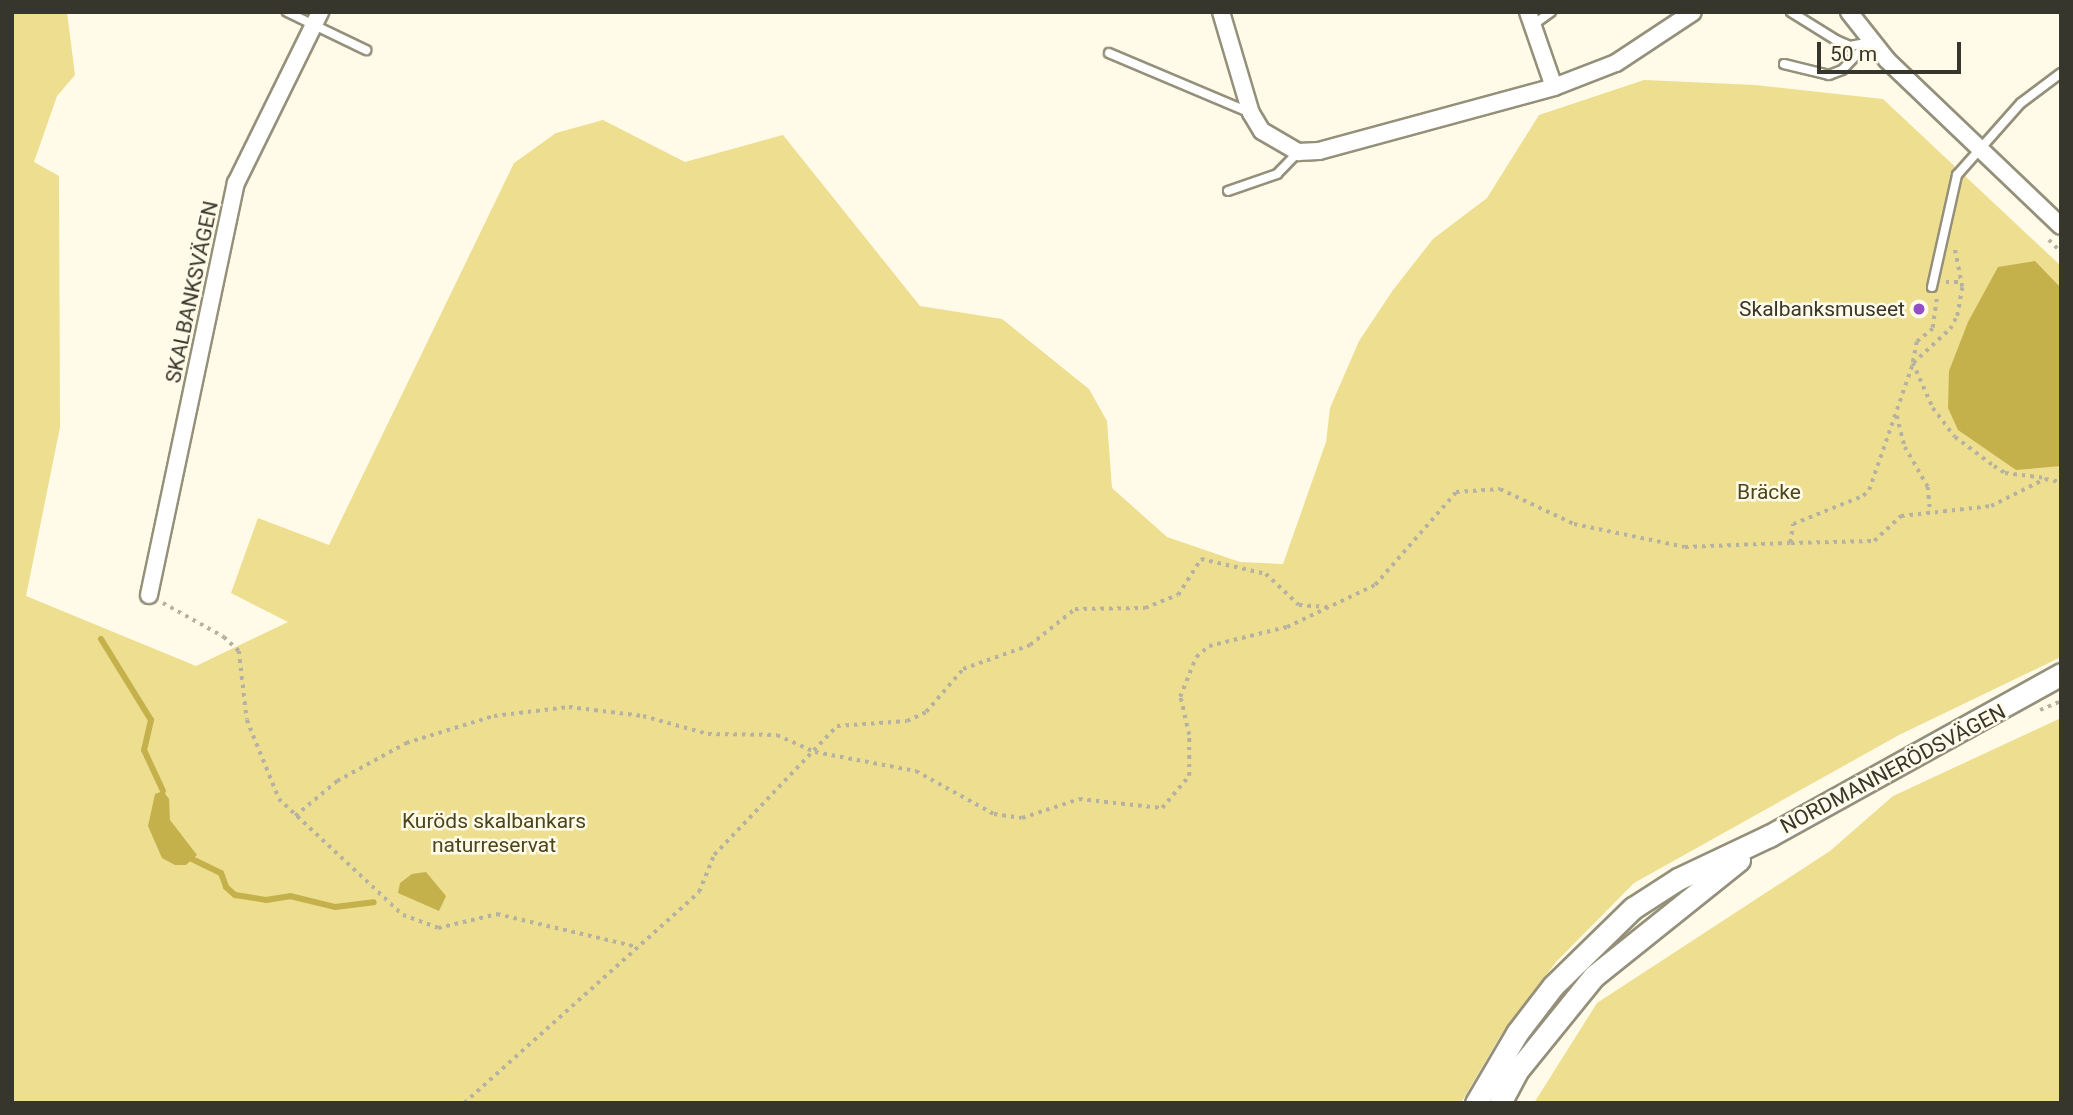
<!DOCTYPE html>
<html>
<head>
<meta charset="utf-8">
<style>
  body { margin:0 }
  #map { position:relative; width:2073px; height:1115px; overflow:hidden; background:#fffbe8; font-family:Roboto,sans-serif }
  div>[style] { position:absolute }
  .green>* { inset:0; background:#edde90 }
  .water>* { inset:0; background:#c5b14c }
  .stream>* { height:6px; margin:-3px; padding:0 3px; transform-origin:3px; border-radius:3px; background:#c5b14c }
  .path>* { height:3.5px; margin-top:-1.75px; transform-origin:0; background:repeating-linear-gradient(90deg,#b5b2a2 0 3.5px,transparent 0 8.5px) }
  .roads { filter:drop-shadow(2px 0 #94907a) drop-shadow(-2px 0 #94907a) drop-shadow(0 2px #94907a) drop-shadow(0 -2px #94907a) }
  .lane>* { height:8px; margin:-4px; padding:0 4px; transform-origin:4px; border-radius:4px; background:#fff }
  .street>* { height:16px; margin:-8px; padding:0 8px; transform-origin:8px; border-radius:8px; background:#fff }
  .secondary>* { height:21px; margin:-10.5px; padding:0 10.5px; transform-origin:10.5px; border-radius:10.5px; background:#fff }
  .dots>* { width:19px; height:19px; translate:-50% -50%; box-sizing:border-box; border:4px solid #fffbe8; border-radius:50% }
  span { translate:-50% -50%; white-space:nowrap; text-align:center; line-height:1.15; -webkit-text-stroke:5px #fffbe8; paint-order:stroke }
  .street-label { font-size:21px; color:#37362c }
  .poi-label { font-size:21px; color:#37362c }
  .right { translate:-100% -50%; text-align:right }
  .park-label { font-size:21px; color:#4c441a }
  .frame { position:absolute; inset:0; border:14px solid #37362c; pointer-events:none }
  .scale { position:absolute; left:1817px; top:42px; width:144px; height:32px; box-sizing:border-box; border:4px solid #37362c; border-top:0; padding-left:9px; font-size:21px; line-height:24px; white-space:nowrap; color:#37362c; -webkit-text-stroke:5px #fffbe8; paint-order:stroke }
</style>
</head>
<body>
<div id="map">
  <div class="green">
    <i style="clip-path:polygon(12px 12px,67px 12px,75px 75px,57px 96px,34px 162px,59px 176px,60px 427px,26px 596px,196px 666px,288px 622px,231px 593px,258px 518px,329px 545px,514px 163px,556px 133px,603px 120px,685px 162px,783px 135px,920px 306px,1002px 319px,1089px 389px,1107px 421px,1112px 488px,1167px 537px,1240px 562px,1283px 564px,1326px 442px,1330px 408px,1359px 341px,1393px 290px,1433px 239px,1487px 198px,1539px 115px,1644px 80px,1755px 85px,1883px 99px,2061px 266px,2061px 657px,1899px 735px,1634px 883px,1556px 962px,1499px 1038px,1461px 1103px,12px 1103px)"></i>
    <i style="clip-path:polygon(2061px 718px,2061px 1103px,1534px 1103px,1597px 1003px,1830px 851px,1893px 796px)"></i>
  </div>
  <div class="water">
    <i style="clip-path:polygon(2035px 261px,2061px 288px,2061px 466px,2016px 470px,1958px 430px,1948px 408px,1949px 371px,1968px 322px,1998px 267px)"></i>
    <i style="clip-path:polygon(163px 791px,169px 799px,170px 820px,197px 855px,186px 865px,175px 865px,162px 858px,148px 826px,155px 794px)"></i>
    <i style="clip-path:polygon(426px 872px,446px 896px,439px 911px,398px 893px,400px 883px,412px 874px)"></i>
  </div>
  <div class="stream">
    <i style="left:101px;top:639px;width:95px;rotate:58.3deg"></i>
    <i style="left:151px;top:720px;width:31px;rotate:103deg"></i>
    <i style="left:144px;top:750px;width:45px;rotate:65.1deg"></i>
    <i style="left:192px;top:859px;width:32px;rotate:26deg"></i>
    <i style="left:221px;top:873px;width:15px;rotate:70deg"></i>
    <i style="left:226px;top:887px;width:12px;rotate:42deg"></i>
    <i style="left:235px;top:895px;width:31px;rotate:9deg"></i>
    <i style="left:266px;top:900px;width:24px;rotate:-9deg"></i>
    <i style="left:290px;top:896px;width:46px;rotate:13.7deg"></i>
    <i style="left:335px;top:907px;width:39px;rotate:-7deg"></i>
  </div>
  <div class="path">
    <i style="left:2049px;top:240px;width:17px;rotate:45deg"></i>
    <i style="left:1946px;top:282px;width:15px"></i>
    <i style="left:1937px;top:299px;width:30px;rotate:98deg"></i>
    <i style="left:1933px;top:329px;width:21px;rotate:141deg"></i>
    <i style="left:1917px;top:342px;width:21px;rotate:101deg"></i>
    <i style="left:1913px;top:363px;width:49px;rotate:66deg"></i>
    <i style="left:1933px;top:408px;width:36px;rotate:53deg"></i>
    <i style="left:1955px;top:437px;width:49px;rotate:36.6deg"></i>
    <i style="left:1994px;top:466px;width:13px;rotate:32deg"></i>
    <i style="left:2005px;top:473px;width:38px;rotate:7deg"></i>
    <i style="left:1897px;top:416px;width:32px;rotate:76deg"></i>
    <i style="left:1905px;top:447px;width:46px;rotate:60.1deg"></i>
    <i style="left:1928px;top:487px;width:24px;rotate:85deg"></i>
    <i style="left:1791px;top:543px;width:83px;rotate:-1.4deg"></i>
    <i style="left:1874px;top:541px;width:37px;rotate:-43deg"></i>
    <i style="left:1901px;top:516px;width:91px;rotate:-6.3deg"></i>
    <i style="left:1991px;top:506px;width:60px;rotate:-26.6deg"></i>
    <i style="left:2045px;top:479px;width:16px;rotate:11deg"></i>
    <i style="left:163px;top:603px;width:70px;rotate:29.1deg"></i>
    <i style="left:224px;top:637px;width:21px;rotate:43deg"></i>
    <i style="left:239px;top:651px;width:69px;rotate:83.4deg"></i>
    <i style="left:247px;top:720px;width:85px;rotate:67.9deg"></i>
    <i style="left:279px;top:799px;width:170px;rotate:43.1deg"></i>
    <i style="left:403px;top:915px;width:37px;rotate:20deg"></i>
    <i style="left:438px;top:928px;width:61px;rotate:-13.3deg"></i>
    <i style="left:497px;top:914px;width:145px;rotate:13.2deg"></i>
    <i style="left:2040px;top:710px;width:23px;rotate:-23deg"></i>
    <i style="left:295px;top:816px;width:55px;rotate:-39.8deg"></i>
    <i style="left:337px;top:781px;width:79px;rotate:-28.8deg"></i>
    <i style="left:406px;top:743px;width:92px;rotate:-17.1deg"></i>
    <i style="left:494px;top:716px;width:76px;rotate:-6.8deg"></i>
    <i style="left:569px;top:707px;width:75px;rotate:6.9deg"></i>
    <i style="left:643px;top:716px;width:67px;rotate:15.5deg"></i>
    <i style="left:708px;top:734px;width:69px;rotate:0.8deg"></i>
    <i style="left:777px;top:735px;width:42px;rotate:24.1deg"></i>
    <i style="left:815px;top:752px;width:103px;rotate:10.7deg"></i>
    <i style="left:916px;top:771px;width:89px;rotate:28.9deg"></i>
    <i style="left:994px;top:814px;width:28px;rotate:8deg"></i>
    <i style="left:1022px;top:818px;width:60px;rotate:-18.4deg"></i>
    <i style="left:1079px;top:799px;width:83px;rotate:6.2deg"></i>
    <i style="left:1162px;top:808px;width:42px;rotate:-49.8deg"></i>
    <i style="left:1189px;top:776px;width:41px;rotate:-90deg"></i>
    <i style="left:1189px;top:735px;width:39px;rotate:-103deg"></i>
    <i style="left:1180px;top:697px;width:43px;rotate:-68.2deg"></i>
    <i style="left:1196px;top:657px;width:17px;rotate:-40deg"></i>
    <i style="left:1209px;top:646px;width:80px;rotate:-13.7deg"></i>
    <i style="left:1287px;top:627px;width:98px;rotate:-25.5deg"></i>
    <i style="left:1375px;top:585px;width:123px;rotate:-48.9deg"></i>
    <i style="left:1456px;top:492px;width:44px;rotate:-3.9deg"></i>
    <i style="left:1500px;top:489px;width:82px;rotate:25.3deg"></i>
    <i style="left:1574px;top:524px;width:113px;rotate:11.7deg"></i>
    <i style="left:1685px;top:547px;width:105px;rotate:-2.2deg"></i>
    <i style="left:1790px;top:543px;width:19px;rotate:-81deg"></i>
    <i style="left:1793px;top:524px;width:75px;rotate:-21.8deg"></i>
    <i style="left:1863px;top:496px;width:8px;rotate:-45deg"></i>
    <i style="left:1869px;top:490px;width:134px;rotate:-70.9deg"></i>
    <i style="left:1913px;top:363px;width:50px;rotate:-42.6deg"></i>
    <i style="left:1950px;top:329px;width:15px;rotate:-62deg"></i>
    <i style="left:1957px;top:316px;width:29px;rotate:-80deg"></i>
    <i style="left:1962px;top:287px;width:38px;rotate:-101deg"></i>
    <i style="left:464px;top:1103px;width:316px;rotate:-41.9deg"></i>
    <i style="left:699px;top:892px;width:40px;rotate:-68deg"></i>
    <i style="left:714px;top:855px;width:178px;rotate:-46.4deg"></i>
    <i style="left:837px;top:726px;width:70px;rotate:-4.1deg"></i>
    <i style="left:907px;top:721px;width:21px;rotate:-25deg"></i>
    <i style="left:926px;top:712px;width:57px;rotate:-49.3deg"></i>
    <i style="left:963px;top:669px;width:71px;rotate:-19.7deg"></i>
    <i style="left:1030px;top:645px;width:58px;rotate:-38.7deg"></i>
    <i style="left:1075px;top:609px;width:70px;rotate:-0.8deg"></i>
    <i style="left:1145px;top:608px;width:35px;rotate:-22deg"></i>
    <i style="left:1178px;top:595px;width:43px;rotate:-57.4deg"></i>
    <i style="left:1201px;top:559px;width:67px;rotate:13deg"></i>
    <i style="left:1266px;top:574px;width:45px;rotate:43.2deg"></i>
    <i style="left:1299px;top:605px;width:28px;rotate:4deg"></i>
  </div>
  <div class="roads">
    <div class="lane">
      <i style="left:287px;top:12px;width:88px;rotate:25.7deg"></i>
      <i style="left:1791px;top:12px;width:53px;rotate:31.9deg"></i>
      <i style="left:1836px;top:40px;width:15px;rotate:23deg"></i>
      <i style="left:1850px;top:46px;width:16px;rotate:-11deg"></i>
      <i style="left:1533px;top:25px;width:22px;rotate:-36deg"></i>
      <i style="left:1109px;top:53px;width:152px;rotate:22.9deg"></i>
      <i style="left:1784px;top:64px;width:46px;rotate:13.7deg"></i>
      <i style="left:1829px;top:75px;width:14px;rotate:-21deg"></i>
      <i style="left:1842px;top:70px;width:42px;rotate:-46deg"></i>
      <i style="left:1228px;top:191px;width:52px;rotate:-19.1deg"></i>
      <i style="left:1277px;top:174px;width:30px;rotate:-46deg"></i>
      <i style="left:1932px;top:287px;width:115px;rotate:-77.4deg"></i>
      <i style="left:1957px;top:175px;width:96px;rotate:-48.4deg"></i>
      <i style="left:2021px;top:103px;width:50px;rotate:-36.9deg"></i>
    </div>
    <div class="street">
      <i style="left:1221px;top:12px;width:105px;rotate:73.5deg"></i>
      <i style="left:1251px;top:113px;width:21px;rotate:59deg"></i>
      <i style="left:1262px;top:131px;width:42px;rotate:30.3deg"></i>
      <i style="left:1298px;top:152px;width:21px;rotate:-3deg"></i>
      <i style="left:1319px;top:151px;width:244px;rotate:-15.2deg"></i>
      <i style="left:1554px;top:87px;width:66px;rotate:-21.2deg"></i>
      <i style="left:1616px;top:63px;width:92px;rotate:-33.5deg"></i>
      <i style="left:1528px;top:12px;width:79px;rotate:70.9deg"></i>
      <i style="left:1849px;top:12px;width:61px;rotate:51.6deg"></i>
      <i style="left:1887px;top:60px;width:240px;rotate:43.7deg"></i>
      <i style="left:149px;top:595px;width:421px;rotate:-78.1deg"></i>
      <i style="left:236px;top:183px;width:191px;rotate:-63.8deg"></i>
    </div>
    <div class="secondary">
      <i style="left:1476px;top:1103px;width:81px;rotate:-59.6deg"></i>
      <i style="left:1517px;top:1033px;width:59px;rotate:-52.5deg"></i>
      <i style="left:1553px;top:986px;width:112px;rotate:-44.3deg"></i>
      <i style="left:1633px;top:908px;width:54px;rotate:-32.8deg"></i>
      <i style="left:1678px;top:879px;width:101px;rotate:-25.3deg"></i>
      <i style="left:1769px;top:836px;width:334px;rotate:-29deg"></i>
      <i style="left:1500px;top:1103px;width:36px;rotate:-62deg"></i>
      <i style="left:1517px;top:1071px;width:122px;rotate:-51deg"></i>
      <i style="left:1594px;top:976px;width:186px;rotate:-38.7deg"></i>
    </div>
  </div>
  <div class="dots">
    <i style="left:1919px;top:309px;background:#934fc4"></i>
  </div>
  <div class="street-label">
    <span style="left:192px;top:292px;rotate:-78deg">SKALBANKSVÄGEN</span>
    <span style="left:1893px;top:769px;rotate:-28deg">NORDMANNERÖDSVÄGEN</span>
  </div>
  <div class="poi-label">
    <span class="right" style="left:1905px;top:309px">Skalbanksmuseet</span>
  </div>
  <div class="park-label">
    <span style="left:1769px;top:492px">Bräcke</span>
    <span style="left:494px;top:833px">Kuröds skalbankars<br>naturreservat</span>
  </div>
  <div class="frame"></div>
  <div class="scale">50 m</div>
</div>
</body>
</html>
